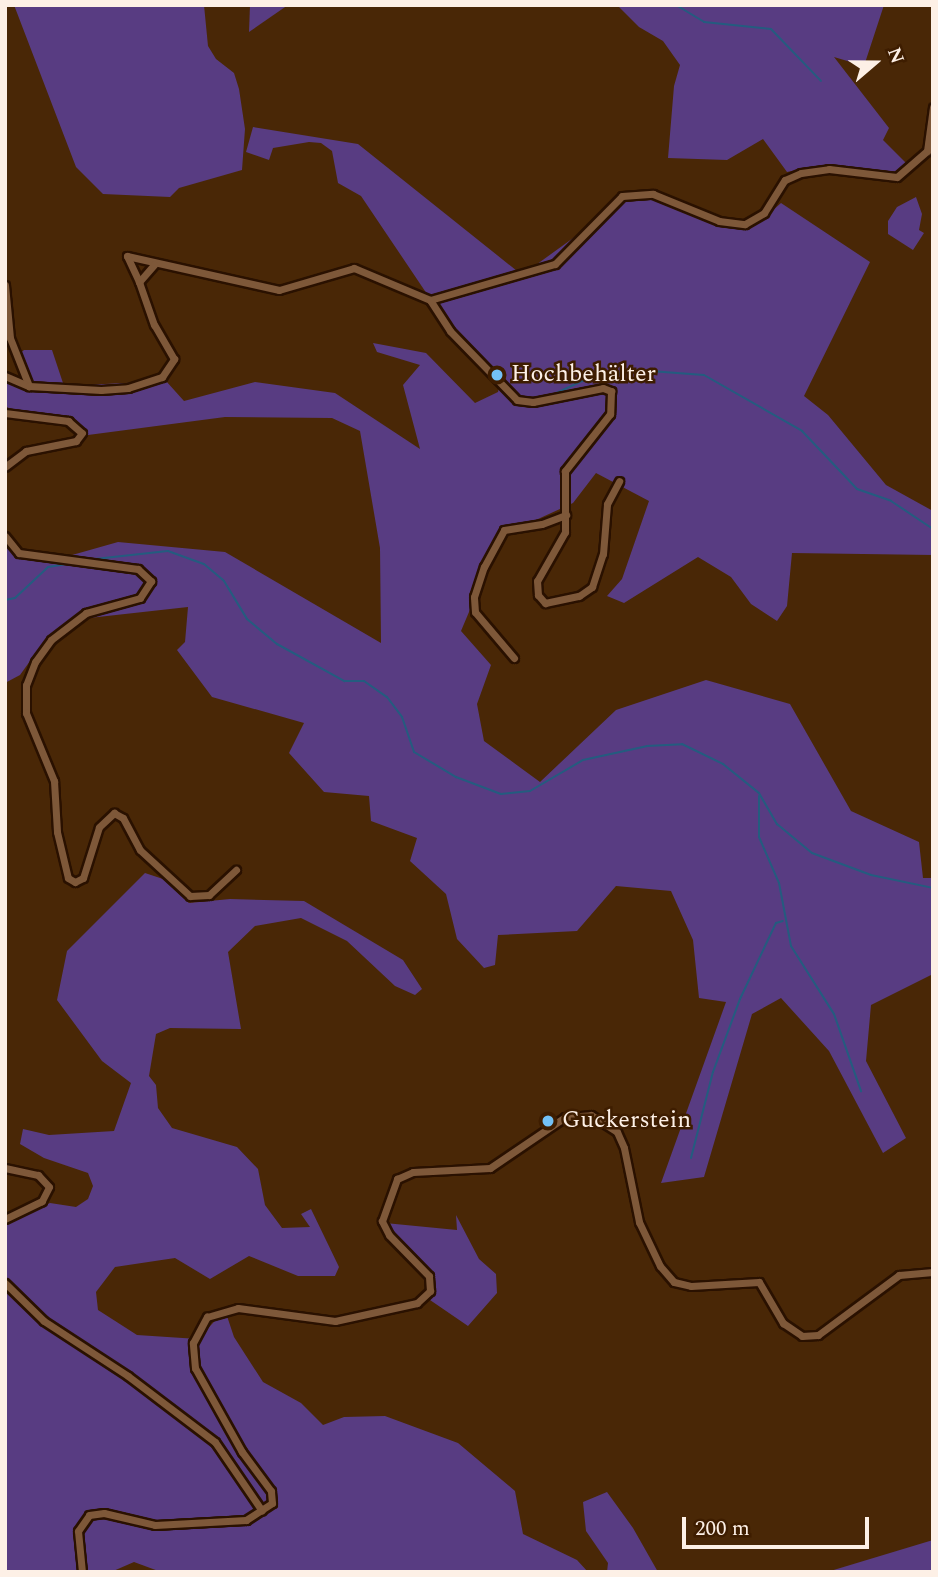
<!DOCTYPE html>
<html>
<head>
<meta charset="utf-8">
<style>
  body { margin:0 }
  #map { position:relative; width:938px; height:1577px; overflow:hidden; background:#492706; font-family:Spectral,serif }
  div>[style] { position:absolute }
  .green>* { inset:0; background:#583c82 }
  .stream>* { height:2px; margin:-1px; padding:0 1px; transform-origin:1px; border-radius:1px; background:#245c7f }
  .roads { filter:drop-shadow(2px 0 #2a1100) drop-shadow(-2px 0 #2a1100) drop-shadow(0 2px #2a1100) drop-shadow(0 -2px #2a1100) }
  .minor>* { height:7px; margin:-3.5px; padding:0 3.5px; transform-origin:3.5px; border-radius:3.5px; background:#7e5839 }
  .dots>* { width:19px; height:19px; translate:-50% -50%; box-sizing:border-box; border:4px solid #3e1d00; border-radius:50% }
  span { translate:-50% -50%; white-space:nowrap; text-align:center; line-height:1.15; -webkit-text-stroke:5px #3e1d00; paint-order:stroke }
  .poi-label { font-size:24px; color:#fdf0e6 }
  .left { translate:0 -50%; text-align:left }
  .frame { position:absolute; inset:0; border:7px solid #fdf0e6; pointer-events:none }
  .north { position:absolute; left:840px; top:28px; width:70px; height:70px; -webkit-text-stroke:5px #3e1d00; paint-order:stroke; rotate:70deg; font-size:19px; font-weight:700; line-height:28px; text-align:center; color:#fdf0e6 }
  .north::after { content:''; display:block; margin:auto; width:24px; height:32px; background:#fdf0e6; clip-path:polygon(50% 0,100% 100%,50% 72%,0 100%) }
  .scale { position:absolute; left:682px; top:1517px; width:187px; height:32px; box-sizing:border-box; border:4px solid #fdf0e6; border-top:0; padding-left:9px; font-size:21px; line-height:24px; white-space:nowrap; color:#fdf0e6; -webkit-text-stroke:5px #3e1d00; paint-order:stroke }
</style>
</head>
<body>
<div id="map">
  <div class="green">
    <i style="clip-path:polygon(14px 5px,204px 5px,208px 46px,216px 59px,234px 73px,239px 89px,245px 129px,242px 170px,179px 188px,170px 197px,103px 194px,76px 167px)"></i>
    <i style="clip-path:polygon(250px 5px,288px 5px,249px 32px)"></i>
    <i style="clip-path:polygon(617px 5px,884px 5px,864px 66px,834px 57px,889px 128px,883px 140px,908px 165px,896px 172px,816px 166px,787px 172px,763px 139px,727px 160px,668px 158px,674px 86px,680px 65px,663px 41px,639px 27px)"></i>
    <i style="clip-path:polygon(253px 127px,358px 144px,522px 275px,630px 197px,657px 195px,714px 224px,741px 228px,763px 219px,781px 203px,870px 262px,804px 396px,828px 415px,886px 485px,933px 511px,933px 555px,792px 553px,787px 606px,777px 621px,751px 604px,731px 577px,698px 557px,624px 603px,607px 596px,622px 579px,649px 501px,596px 473px,573px 503px,501px 536px,461px 631px,491px 665px,477px 704px,484px 741px,540px 782px,616px 710px,706px 680px,790px 704px,851px 811px,919px 842px,923px 878px,933px 878px,933px 974px,871px 1005px,866px 1061px,906px 1138px,883px 1153px,829px 1051px,781px 998px,752px 1014px,704px 1177px,661px 1183px,726px 1002px,699px 998px,693px 940px,671px 891px,616px 886px,577px 931px,498px 935px,495px 965px,484px 968px,457px 939px,446px 894px,410px 861px,417px 838px,371px 821px,369px 796px,324px 792px,289px 753px,304px 723px,212px 697px,177px 650px,185px 642px,188px 607px,71px 620px,43px 643px,20px 675px,5px 683px,5px 544px,17px 555px,51px 561px,118px 542px,225px 552px,381px 643px,380px 548px,360px 431px,332px 418px,225px 417px,88px 435px,76px 420px,20px 414px,5px 406px,5px 378px,30px 389px,30px 374px,18px 355px,24px 350px,52px 350px,64px 386px,166px 381px,184px 401px,255px 382px,335px 393px,420px 449px,403px 385px,420px 365px,377px 352px,373px 343px,426px 353px,475px 403px,498px 392px,502px 375px,498px 368px,491px 374px,429px 297px,361px 196px,338px 183px,332px 151px,321px 143px,309px 142px,273px 148px,269px 160px,246px 152px)"></i>
    <i style="clip-path:polygon(916px 197px,922px 214px,919px 230px,924px 233px,913px 250px,888px 234px,888px 221px,897px 207px)"></i>
    <i style="clip-path:polygon(145px 873px,163px 879px,189px 903px,230px 899px,304px 901px,403px 960px,422px 989px,415px 995px,395px 986px,347px 941px,301px 918px,255px 926px,228px 952px,241px 1029px,170px 1028px,156px 1034px,149px 1076px,156px 1085px,158px 1108px,172px 1128px,237px 1147px,258px 1169px,265px 1205px,282px 1228px,310px 1227px,301px 1214px,311px 1209px,339px 1267px,335px 1276px,298px 1276px,249px 1256px,210px 1279px,175px 1258px,115px 1267px,96px 1292px,98px 1310px,137px 1335px,198px 1339px,225px 1310px,234px 1337px,263px 1382px,301px 1403px,323px 1425px,344px 1417px,385px 1416px,458px 1443px,515px 1491px,523px 1534px,577px 1560px,588px 1572px,161px 1572px,134px 1562px,111px 1572px,5px 1572px,5px 1224px,50px 1203px,76px 1207px,88px 1199px,93px 1186px,88px 1173px,44px 1158px,20px 1144px,23px 1129px,49px 1135px,114px 1131px,131px 1083px,102px 1061px,57px 1000px,67px 951px)"></i>
    <i style="clip-path:polygon(456px 1215px,479px 1259px,496px 1274px,497px 1293px,468px 1326px,430px 1300px,435px 1282px,427px 1267px,385px 1223px,457px 1230px)"></i>
    <i style="clip-path:polygon(607px 1492px,633px 1528px,658px 1572px,607px 1572px,608px 1563px,586px 1531px,583px 1502px)"></i>
    <i style="clip-path:polygon(933px 1540px,933px 1572px,827px 1572px)"></i>
  </div>
  <div class="stream">
    <i style="left:676px;top:5px;width:33px;rotate:31deg"></i>
    <i style="left:704px;top:22px;width:67px;rotate:6deg"></i>
    <i style="left:771px;top:29px;width:72px;rotate:46.1deg"></i>
    <i style="left:552px;top:395px;width:33px;rotate:-25deg"></i>
    <i style="left:582px;top:381px;width:56px;rotate:-11.3deg"></i>
    <i style="left:637px;top:370px;width:67px;rotate:4.3deg"></i>
    <i style="left:704px;top:375px;width:113px;rotate:29.7deg"></i>
    <i style="left:802px;top:431px;width:80px;rotate:46.5deg"></i>
    <i style="left:857px;top:489px;width:36px;rotate:19deg"></i>
    <i style="left:891px;top:501px;width:50px;rotate:33.7deg"></i>
    <i style="left:95px;top:559px;width:73px;rotate:-6.3deg"></i>
    <i style="left:168px;top:551px;width:38px;rotate:20deg"></i>
    <i style="left:204px;top:564px;width:26px;rotate:40deg"></i>
    <i style="left:224px;top:581px;width:44px;rotate:58.8deg"></i>
    <i style="left:247px;top:619px;width:39px;rotate:40deg"></i>
    <i style="left:277px;top:644px;width:77px;rotate:28.9deg"></i>
    <i style="left:344px;top:681px;width:20px"></i>
    <i style="left:364px;top:681px;width:28px;rotate:35deg"></i>
    <i style="left:387px;top:697px;width:25px;rotate:53deg"></i>
    <i style="left:402px;top:717px;width:37px;rotate:71deg"></i>
    <i style="left:414px;top:752px;width:49px;rotate:30.8deg"></i>
    <i style="left:456px;top:777px;width:48px;rotate:20.7deg"></i>
    <i style="left:501px;top:794px;width:29px;rotate:-6deg"></i>
    <i style="left:530px;top:791px;width:61px;rotate:-30.3deg"></i>
    <i style="left:583px;top:760px;width:66px;rotate:-12.3deg"></i>
    <i style="left:647px;top:746px;width:35px;rotate:-3deg"></i>
    <i style="left:682px;top:744px;width:46px;rotate:26deg"></i>
    <i style="left:723px;top:764px;width:46px;rotate:38.9deg"></i>
    <i style="left:759px;top:793px;width:36px;rotate:60deg"></i>
    <i style="left:777px;top:824px;width:45px;rotate:39.6deg"></i>
    <i style="left:812px;top:853px;width:63px;rotate:20.4deg"></i>
    <i style="left:871px;top:875px;width:63px;rotate:11.8deg"></i>
    <i style="left:5px;top:600px;width:10px;rotate:-11deg"></i>
    <i style="left:15px;top:598px;width:45px;rotate:-43.2deg"></i>
    <i style="left:48px;top:567px;width:24px;rotate:-9deg"></i>
    <i style="left:759px;top:796px;width:41px;rotate:90deg"></i>
    <i style="left:759px;top:837px;width:50px;rotate:66.5deg"></i>
    <i style="left:779px;top:883px;width:64px;rotate:79.2deg"></i>
    <i style="left:791px;top:946px;width:80px;rotate:57.7deg"></i>
    <i style="left:834px;top:1014px;width:82px;rotate:70.7deg"></i>
    <i style="left:691px;top:1158px;width:89px;rotate:-75.7deg"></i>
    <i style="left:713px;top:1072px;width:78px;rotate:-69.7deg"></i>
    <i style="left:740px;top:999px;width:84px;rotate:-64.7deg"></i>
    <i style="left:776px;top:923px;width:7px;rotate:-16deg"></i>
  </div>
  <div class="roads">
    <div class="minor">
      <i style="left:127px;top:256px;width:156px;rotate:12.6deg"></i>
      <i style="left:279px;top:290px;width:78px;rotate:-16.3deg"></i>
      <i style="left:354px;top:268px;width:82px;rotate:22.8deg"></i>
      <i style="left:430px;top:300px;width:130px;rotate:-16.1deg"></i>
      <i style="left:555px;top:264px;width:95px;rotate:-45.4deg"></i>
      <i style="left:622px;top:196px;width:31px;rotate:-4deg"></i>
      <i style="left:653px;top:194px;width:71px;rotate:22.2deg"></i>
      <i style="left:719px;top:221px;width:26px;rotate:7deg"></i>
      <i style="left:745px;top:224px;width:22px;rotate:-30deg"></i>
      <i style="left:764px;top:213px;width:39px;rotate:-58deg"></i>
      <i style="left:785px;top:180px;width:17px;rotate:-24deg"></i>
      <i style="left:801px;top:173px;width:28px;rotate:-8deg"></i>
      <i style="left:829px;top:169px;width:68px;rotate:6.7deg"></i>
      <i style="left:897px;top:177px;width:40px;rotate:-41deg"></i>
      <i style="left:927px;top:151px;width:44px;rotate:-82.2deg"></i>
      <i style="left:127px;top:256px;width:29px;rotate:65deg"></i>
      <i style="left:5px;top:285px;width:53px;rotate:84.6deg"></i>
      <i style="left:10px;top:338px;width:52px;rotate:68.4deg"></i>
      <i style="left:430px;top:300px;width:37px;rotate:57deg"></i>
      <i style="left:450px;top:331px;width:96px;rotate:45.8deg"></i>
      <i style="left:517px;top:400px;width:16px;rotate:7deg"></i>
      <i style="left:533px;top:402px;width:71px;rotate:-11.3deg"></i>
      <i style="left:603px;top:388px;width:9px;rotate:21deg"></i>
      <i style="left:611px;top:391px;width:23px;rotate:92deg"></i>
      <i style="left:610px;top:414px;width:73px;rotate:128.3deg"></i>
      <i style="left:565px;top:471px;width:61px;rotate:90deg"></i>
      <i style="left:565px;top:532px;width:56px;rotate:119.7deg"></i>
      <i style="left:537px;top:581px;width:14px;rotate:86deg"></i>
      <i style="left:538px;top:595px;width:11px;rotate:49deg"></i>
      <i style="left:545px;top:603px;width:35px;rotate:-12deg"></i>
      <i style="left:579px;top:596px;width:16px;rotate:-35deg"></i>
      <i style="left:592px;top:587px;width:35px;rotate:-72deg"></i>
      <i style="left:603px;top:554px;width:50px;rotate:-85.4deg"></i>
      <i style="left:607px;top:504px;width:26px;rotate:-62deg"></i>
      <i style="left:5px;top:376px;width:26px;rotate:23deg"></i>
      <i style="left:29px;top:386px;width:72px;rotate:3.2deg"></i>
      <i style="left:101px;top:390px;width:27px;rotate:-4deg"></i>
      <i style="left:128px;top:388px;width:36px;rotate:-18deg"></i>
      <i style="left:162px;top:377px;width:22px;rotate:-56deg"></i>
      <i style="left:174px;top:359px;width:39px;rotate:-120deg"></i>
      <i style="left:154px;top:325px;width:46px;rotate:-109.2deg"></i>
      <i style="left:139px;top:282px;width:23px;rotate:-49deg"></i>
      <i style="left:5px;top:413px;width:64px;rotate:7.2deg"></i>
      <i style="left:68px;top:421px;width:18px;rotate:41deg"></i>
      <i style="left:82px;top:433px;width:10px;rotate:127deg"></i>
      <i style="left:76px;top:441px;width:51px;rotate:168.7deg"></i>
      <i style="left:26px;top:451px;width:26px;rotate:143deg"></i>
      <i style="left:5px;top:536px;width:22px;rotate:51deg"></i>
      <i style="left:19px;top:553px;width:120px;rotate:7.7deg"></i>
      <i style="left:138px;top:569px;width:18px;rotate:43deg"></i>
      <i style="left:151px;top:581px;width:20px;rotate:123deg"></i>
      <i style="left:140px;top:598px;width:56px;rotate:164.5deg"></i>
      <i style="left:86px;top:613px;width:44px;rotate:142.4deg"></i>
      <i style="left:51px;top:640px;width:27px;rotate:126deg"></i>
      <i style="left:35px;top:662px;width:25px;rotate:111deg"></i>
      <i style="left:26px;top:685px;width:28px;rotate:90deg"></i>
      <i style="left:26px;top:713px;width:74px;rotate:67.6deg"></i>
      <i style="left:54px;top:781px;width:51px;rotate:86.6deg"></i>
      <i style="left:57px;top:832px;width:47px;rotate:76.6deg"></i>
      <i style="left:68px;top:878px;width:8px;rotate:30deg"></i>
      <i style="left:75px;top:882px;width:9px;rotate:-27deg"></i>
      <i style="left:83px;top:878px;width:53px;rotate:-72.6deg"></i>
      <i style="left:99px;top:827px;width:21px;rotate:-43deg"></i>
      <i style="left:114px;top:813px;width:10px;rotate:29deg"></i>
      <i style="left:123px;top:818px;width:36px;rotate:62deg"></i>
      <i style="left:140px;top:850px;width:68px;rotate:42.6deg"></i>
      <i style="left:190px;top:896px;width:19px;rotate:-3deg"></i>
      <i style="left:209px;top:895px;width:37px;rotate:-43deg"></i>
      <i style="left:514px;top:658px;width:60px;rotate:-130.3deg"></i>
      <i style="left:475px;top:612px;width:15px;rotate:-94deg"></i>
      <i style="left:474px;top:597px;width:32px;rotate:-72deg"></i>
      <i style="left:484px;top:567px;width:42px;rotate:-61.6deg"></i>
      <i style="left:504px;top:530px;width:38px;rotate:-9deg"></i>
      <i style="left:542px;top:524px;width:26px;rotate:-21deg"></i>
      <i style="left:5px;top:1168px;width:34px;rotate:12deg"></i>
      <i style="left:38px;top:1175px;width:16px;rotate:47deg"></i>
      <i style="left:49px;top:1187px;width:16px;rotate:117deg"></i>
      <i style="left:42px;top:1201px;width:41px;rotate:154.1deg"></i>
      <i style="left:5px;top:1283px;width:54px;rotate:44.3deg"></i>
      <i style="left:44px;top:1321px;width:100px;rotate:33.2deg"></i>
      <i style="left:128px;top:1376px;width:109px;rotate:37.2deg"></i>
      <i style="left:215px;top:1442px;width:83px;rotate:55.7deg"></i>
      <i style="left:82px;top:1572px;width:41px;rotate:-95.6deg"></i>
      <i style="left:78px;top:1531px;width:19px;rotate:-55deg"></i>
      <i style="left:89px;top:1515px;width:15px;rotate:-8deg"></i>
      <i style="left:104px;top:1513px;width:52px;rotate:13.2deg"></i>
      <i style="left:155px;top:1525px;width:91px;rotate:-3.1deg"></i>
      <i style="left:246px;top:1520px;width:31px;rotate:-33deg"></i>
      <i style="left:272px;top:1503px;width:12px;rotate:-95deg"></i>
      <i style="left:271px;top:1491px;width:49px;rotate:-126.6deg"></i>
      <i style="left:242px;top:1452px;width:96px;rotate:-119.2deg"></i>
      <i style="left:195px;top:1368px;width:25px;rotate:-95deg"></i>
      <i style="left:193px;top:1343px;width:30px;rotate:-62deg"></i>
      <i style="left:207px;top:1317px;width:32px;rotate:-16deg"></i>
      <i style="left:238px;top:1308px;width:98px;rotate:7.6deg"></i>
      <i style="left:335px;top:1321px;width:84px;rotate:-12.4deg"></i>
      <i style="left:417px;top:1303px;width:18px;rotate:-43deg"></i>
      <i style="left:430px;top:1291px;width:15px;rotate:-94deg"></i>
      <i style="left:429px;top:1276px;width:57px;rotate:-134.3deg"></i>
      <i style="left:389px;top:1235px;width:16px;rotate:-117deg"></i>
      <i style="left:382px;top:1221px;width:45px;rotate:-70.3deg"></i>
      <i style="left:397px;top:1179px;width:17px;rotate:-24deg"></i>
      <i style="left:413px;top:1172px;width:77px;rotate:-3deg"></i>
      <i style="left:490px;top:1168px;width:91px;rotate:-34.2deg"></i>
      <i style="left:565px;top:1117px;width:26px;rotate:-4deg"></i>
      <i style="left:591px;top:1115px;width:31px;rotate:33deg"></i>
      <i style="left:617px;top:1132px;width:17px;rotate:66deg"></i>
      <i style="left:624px;top:1148px;width:76px;rotate:78.5deg"></i>
      <i style="left:639px;top:1222px;width:49px;rotate:64.5deg"></i>
      <i style="left:660px;top:1266px;width:21px;rotate:49deg"></i>
      <i style="left:674px;top:1282px;width:17px;rotate:13deg"></i>
      <i style="left:691px;top:1286px;width:68px;rotate:-3.4deg"></i>
      <i style="left:759px;top:1282px;width:48px;rotate:59.7deg"></i>
      <i style="left:783px;top:1323px;width:23px;rotate:34deg"></i>
      <i style="left:802px;top:1336px;width:16px;rotate:-4deg"></i>
      <i style="left:818px;top:1335px;width:101px;rotate:-36.5deg"></i>
      <i style="left:899px;top:1275px;width:34px;rotate:-5deg"></i>
    </div>
  </div>
  <div class="dots">
    <i style="left:497px;top:375px;background:#73c1f6"></i>
    <i style="left:548px;top:1121px;background:#73c1f6"></i>
  </div>
  <div class="poi-label">
    <span class="left" style="left:511px;top:375px">Hochbehälter</span>
    <span class="left" style="left:562px;top:1121px">Guckerstein</span>
  </div>
  <div class="frame"></div>
  <div class="north">N</div>
  <div class="scale">200 m</div>
</div>
</body>
</html>
